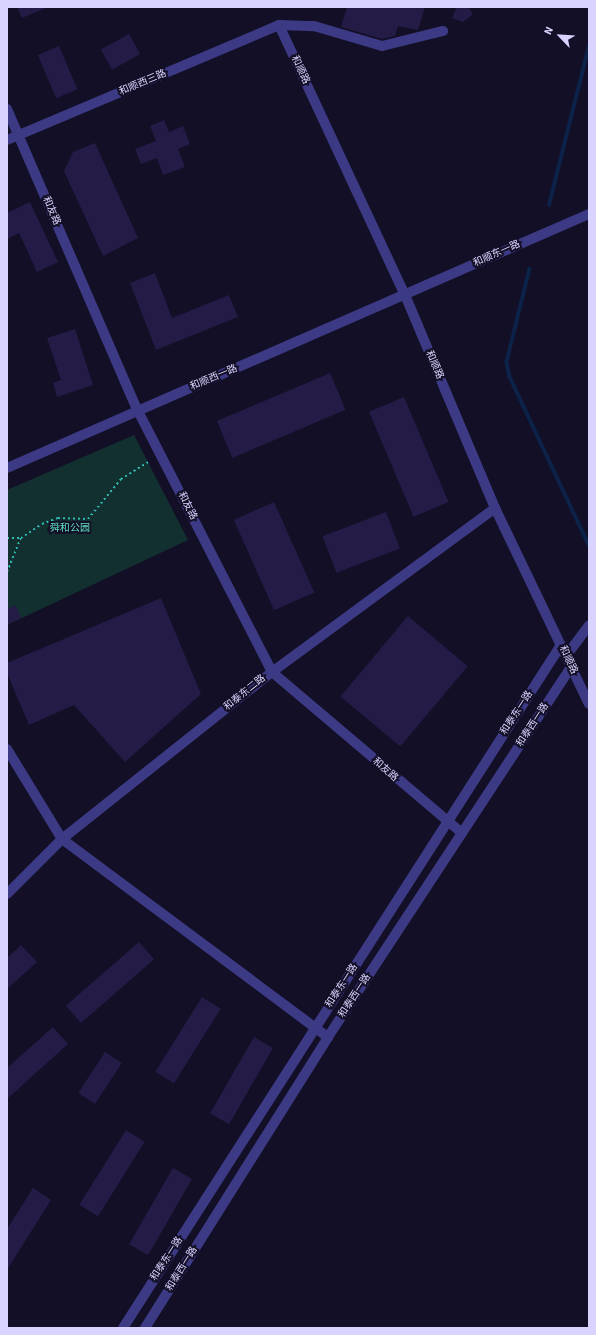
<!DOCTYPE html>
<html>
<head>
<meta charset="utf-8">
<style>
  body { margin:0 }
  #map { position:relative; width:596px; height:1335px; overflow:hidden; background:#130f26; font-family:"Source Sans 3","Noto Sans SC",sans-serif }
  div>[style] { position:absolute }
  .green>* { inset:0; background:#12302f }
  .stream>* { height:3.5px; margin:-1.75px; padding:0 1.75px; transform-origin:1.75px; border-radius:1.75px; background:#0c2248 }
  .building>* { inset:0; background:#241b47; transform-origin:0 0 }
  .path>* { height:2px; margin-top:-1px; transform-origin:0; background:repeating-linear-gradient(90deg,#2fb8b0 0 2px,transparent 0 5px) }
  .minor>* { height:10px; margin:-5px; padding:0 5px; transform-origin:5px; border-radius:5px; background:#3d3a85 }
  span { translate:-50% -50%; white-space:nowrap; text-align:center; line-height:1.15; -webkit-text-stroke:4px #130f26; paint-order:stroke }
  .street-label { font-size:10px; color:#d9d4ff }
  .park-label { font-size:10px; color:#5fe0c0 }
  .frame { position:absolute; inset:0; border:8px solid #d9d4ff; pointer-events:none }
  .north { position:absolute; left:540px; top:16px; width:40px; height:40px; -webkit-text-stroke:3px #130f26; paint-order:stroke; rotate:295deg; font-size:11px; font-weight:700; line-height:16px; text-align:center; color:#d9d4ff }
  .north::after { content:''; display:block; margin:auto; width:14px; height:18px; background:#d9d4ff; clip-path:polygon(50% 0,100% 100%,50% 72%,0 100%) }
</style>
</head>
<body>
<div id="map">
  <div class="green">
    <i style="clip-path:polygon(134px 435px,188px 540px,7px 625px,7px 490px)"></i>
  </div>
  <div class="stream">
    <i style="left:549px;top:205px;width:164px;rotate:-75.9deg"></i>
    <i style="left:530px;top:269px;width:96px;rotate:103.9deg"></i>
    <i style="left:507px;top:362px;width:15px;rotate:79deg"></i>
    <i style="left:510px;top:377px;width:186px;rotate:64.8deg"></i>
  </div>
  <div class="building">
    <i style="clip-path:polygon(17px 7px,48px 7px,22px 18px)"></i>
    <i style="clip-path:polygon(347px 7px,425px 7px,418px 30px,398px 26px,395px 36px,382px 39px,341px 27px)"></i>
    <i style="clip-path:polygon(457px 7px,468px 7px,473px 14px,463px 22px,452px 18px)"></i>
    <i style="left:129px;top:34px;width:23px;height:32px;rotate:61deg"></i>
    <i style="left:59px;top:46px;width:47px;height:23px;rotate:67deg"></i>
    <i style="clip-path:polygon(164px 120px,169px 132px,183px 126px,190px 144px,178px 149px,185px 167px,163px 175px,157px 158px,141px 164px,135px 149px,156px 141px,150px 126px)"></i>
    <i style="clip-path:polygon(95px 143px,138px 238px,103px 256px,64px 171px,73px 152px)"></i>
    <i style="clip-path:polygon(30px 202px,58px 262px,37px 272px,19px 233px,7px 239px,7px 213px)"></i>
    <i style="clip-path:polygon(155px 273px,172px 318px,229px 295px,238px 317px,156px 350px,130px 283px)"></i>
    <i style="clip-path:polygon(75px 329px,93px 385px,57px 397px,53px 383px,61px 380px,47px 338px)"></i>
    <i style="left:330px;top:373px;width:40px;height:123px;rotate:67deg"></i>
    <i style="left:404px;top:397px;width:114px;height:38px;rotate:67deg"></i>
    <i style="left:274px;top:502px;width:99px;height:44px;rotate:66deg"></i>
    <i style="left:386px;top:512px;width:39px;height:68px;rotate:69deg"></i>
    <i style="clip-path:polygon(161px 598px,201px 694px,125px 762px,74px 705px,29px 725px,7px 673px,7px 663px)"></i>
    <i style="clip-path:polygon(16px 605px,21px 618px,7px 625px,7px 609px)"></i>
    <i style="left:408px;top:616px;width:78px;height:105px;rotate:40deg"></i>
    <i style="left:139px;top:942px;width:23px;height:97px;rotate:49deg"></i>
    <i style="clip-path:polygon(21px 945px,37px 962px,7px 989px,7px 958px)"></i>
    <i style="left:202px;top:997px;width:22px;height:88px;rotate:32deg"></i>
    <i style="clip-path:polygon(53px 1027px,68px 1044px,7px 1099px,7px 1068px)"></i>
    <i style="left:254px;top:1037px;width:22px;height:88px;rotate:30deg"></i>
    <i style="left:105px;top:1052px;width:20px;height:49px;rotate:33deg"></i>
    <i style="left:126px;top:1130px;width:22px;height:88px;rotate:32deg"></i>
    <i style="left:173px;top:1168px;width:22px;height:88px;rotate:30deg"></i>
    <i style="clip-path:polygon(33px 1188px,51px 1200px,7px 1270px,7px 1229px)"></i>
  </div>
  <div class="path">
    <i style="left:7px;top:538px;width:14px"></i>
    <i style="left:21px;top:538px;width:25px;rotate:-34deg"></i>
    <i style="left:42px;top:524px;width:17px;rotate:-21deg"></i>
    <i style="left:58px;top:518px;width:30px;rotate:2deg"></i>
    <i style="left:88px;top:519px;width:52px;rotate:-50.5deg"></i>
    <i style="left:121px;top:479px;width:32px;rotate:-32deg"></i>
    <i style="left:7px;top:572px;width:37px;rotate:-68deg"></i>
  </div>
  <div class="minor">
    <i style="left:279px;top:25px;width:298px;rotate:65deg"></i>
    <i style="left:405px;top:295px;width:231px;rotate:67.1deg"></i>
    <i style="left:495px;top:508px;width:217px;rotate:64.4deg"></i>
    <i style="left:7px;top:109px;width:329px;rotate:66.6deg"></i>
    <i style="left:138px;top:411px;width:293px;rotate:62.8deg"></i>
    <i style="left:272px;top:672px;width:249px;rotate:40.3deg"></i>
    <i style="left:7px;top:140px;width:295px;rotate:-22.9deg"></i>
    <i style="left:279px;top:25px;width:35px;rotate:2deg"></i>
    <i style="left:314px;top:26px;width:71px;rotate:16.4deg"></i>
    <i style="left:382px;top:46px;width:63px;rotate:-13.8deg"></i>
    <i style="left:7px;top:468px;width:635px;rotate:-23.58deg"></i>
    <i style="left:566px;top:656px;width:39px;rotate:-53deg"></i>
    <i style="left:7px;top:749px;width:105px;rotate:58.6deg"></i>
    <i style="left:62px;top:839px;width:332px;rotate:36.7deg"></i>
    <i style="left:7px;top:894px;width:78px;rotate:-45deg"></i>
    <i style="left:62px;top:839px;width:268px;rotate:-38.5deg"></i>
    <i style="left:272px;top:672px;width:277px;rotate:-36.3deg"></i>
    <i style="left:123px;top:1328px;width:811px;rotate:-57.33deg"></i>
    <i style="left:145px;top:1328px;width:344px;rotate:-57.8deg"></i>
    <i style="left:328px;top:1037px;width:443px;rotate:-56.7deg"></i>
  </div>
  <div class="street-label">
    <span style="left:300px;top:70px;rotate:65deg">和顺路</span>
    <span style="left:143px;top:83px;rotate:-23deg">和顺西三路</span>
    <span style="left:51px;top:211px;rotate:67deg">和友路</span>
    <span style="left:497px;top:254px;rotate:-24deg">和顺东一路</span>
    <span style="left:434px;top:365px;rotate:67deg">和顺路</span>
    <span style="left:214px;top:378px;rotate:-23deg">和顺西一路</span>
    <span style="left:187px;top:506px;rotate:63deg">和友路</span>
    <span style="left:568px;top:660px;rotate:65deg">和顺路</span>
    <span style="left:245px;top:693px;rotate:-39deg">和泰东二路</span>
    <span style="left:517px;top:713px;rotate:-57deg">和泰东一路</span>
    <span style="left:533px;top:725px;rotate:-57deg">和泰西一路</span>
    <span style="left:385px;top:770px;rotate:41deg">和友路</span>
    <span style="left:342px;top:986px;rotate:-57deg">和泰东一路</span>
    <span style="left:355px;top:996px;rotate:-57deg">和泰西一路</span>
    <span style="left:167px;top:1259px;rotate:-57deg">和泰东一路</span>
    <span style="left:182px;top:1269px;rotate:-58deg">和泰西一路</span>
  </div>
  <div class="park-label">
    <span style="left:70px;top:529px">舜和公园</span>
  </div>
  <div class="frame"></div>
  <div class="north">N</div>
</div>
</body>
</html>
